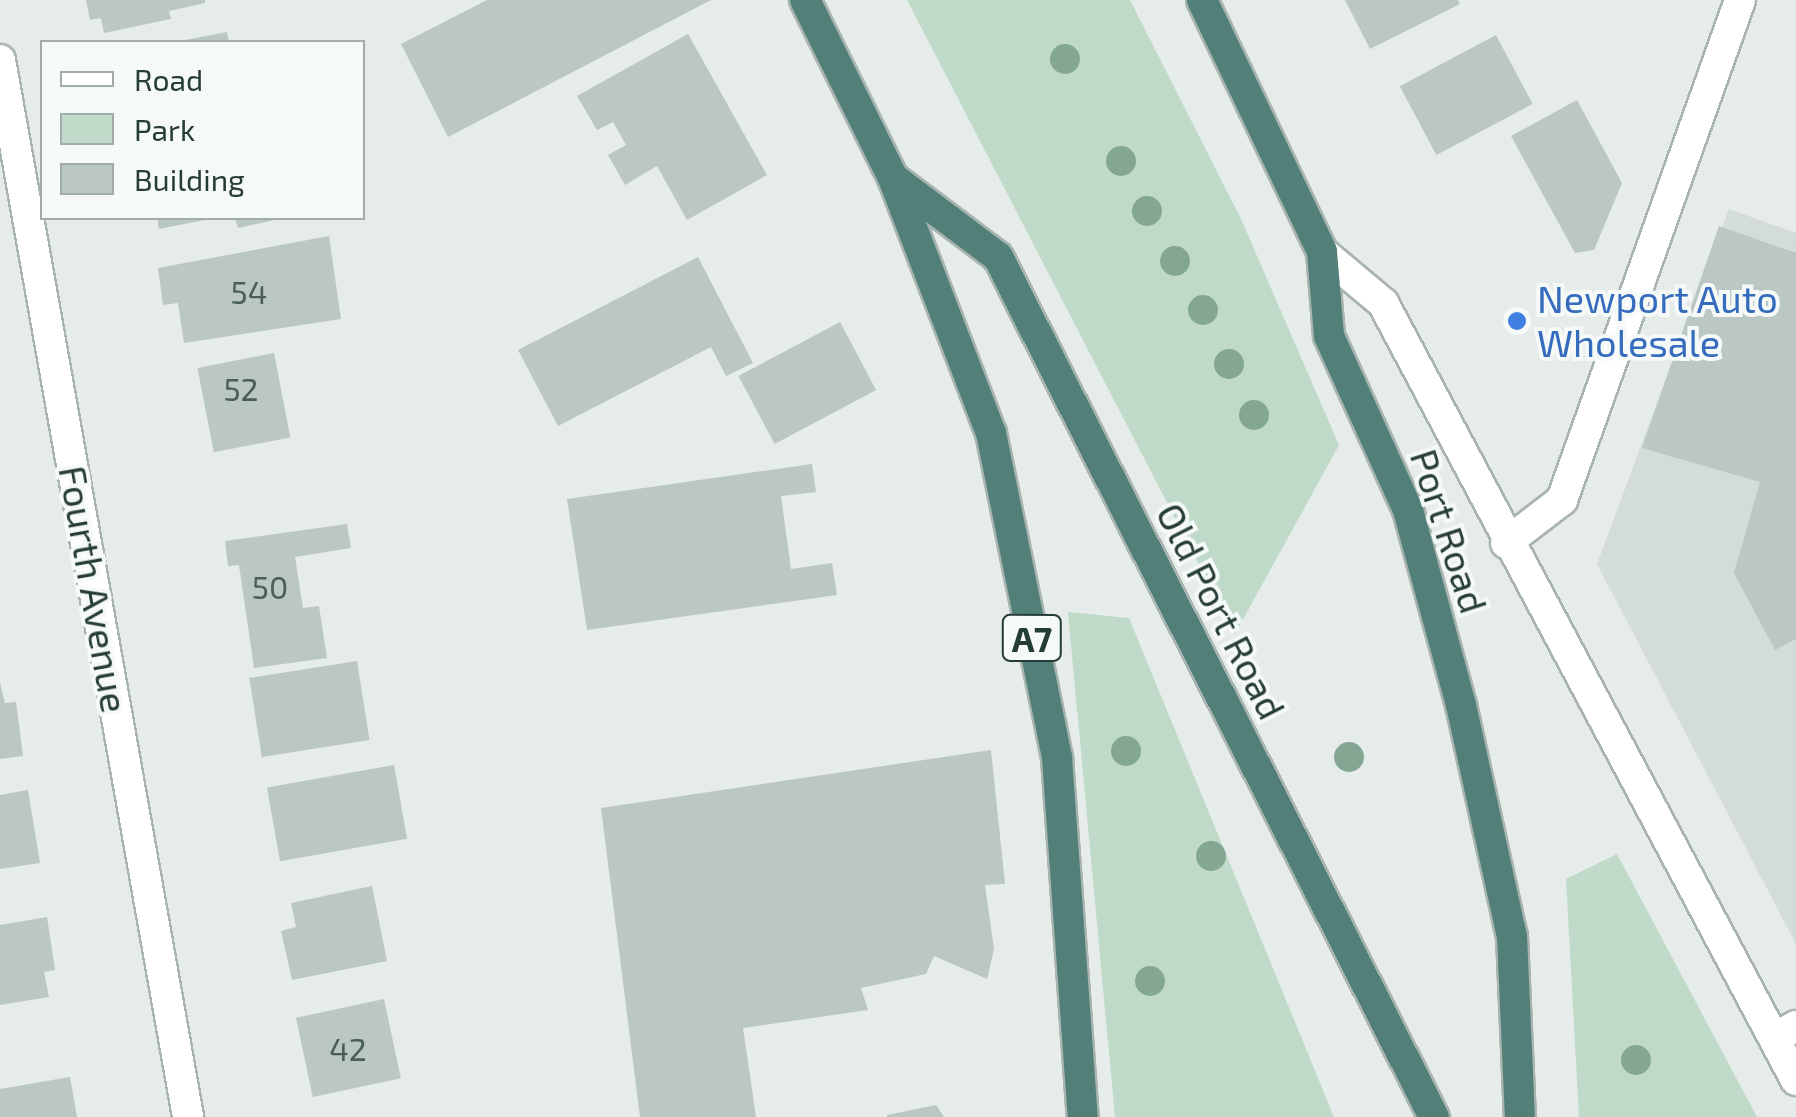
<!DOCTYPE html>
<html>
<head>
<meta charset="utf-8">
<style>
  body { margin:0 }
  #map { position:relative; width:1796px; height:1117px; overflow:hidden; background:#e5ece9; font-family:"Exo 2",sans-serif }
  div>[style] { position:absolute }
  .built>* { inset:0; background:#d3dcd8 }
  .green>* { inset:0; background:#c0dac9 }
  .building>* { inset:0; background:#bac7c3; transform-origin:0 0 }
  .roads { filter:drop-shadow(2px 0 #a8b4b0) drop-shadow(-2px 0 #a8b4b0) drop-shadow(0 2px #a8b4b0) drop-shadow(0 -2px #a8b4b0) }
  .minor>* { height:30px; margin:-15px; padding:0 15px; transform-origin:15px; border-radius:15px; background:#fff }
  .secondary>* { height:30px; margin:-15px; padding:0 15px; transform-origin:15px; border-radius:15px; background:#fff }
  .trunk>* { height:30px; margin:-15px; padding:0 15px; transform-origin:15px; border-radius:15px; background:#528079 }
  .trees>* { width:30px; height:30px; margin:-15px; border-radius:50%; background:#84a794 }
  .dots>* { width:28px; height:28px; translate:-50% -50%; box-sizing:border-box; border:5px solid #f5f9f7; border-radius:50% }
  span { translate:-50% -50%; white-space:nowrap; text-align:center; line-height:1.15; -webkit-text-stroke:8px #f5f9f7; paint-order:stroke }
  .number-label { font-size:32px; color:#4b5f5a }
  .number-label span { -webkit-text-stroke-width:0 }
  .shield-label span { padding:2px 8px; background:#f5f9f7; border:2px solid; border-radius:8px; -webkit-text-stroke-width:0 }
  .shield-label { font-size:35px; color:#263c37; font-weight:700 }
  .shop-label { font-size:38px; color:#366cbe }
  .left { translate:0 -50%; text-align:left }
  .street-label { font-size:38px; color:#263c37 }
  .legend { position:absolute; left:40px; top:40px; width:325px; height:180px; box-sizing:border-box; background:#f5f9f7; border:2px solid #a2adaa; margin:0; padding:12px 18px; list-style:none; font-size:30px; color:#263c37 }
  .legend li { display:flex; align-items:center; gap:20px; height:50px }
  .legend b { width:50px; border:2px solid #a2adaa }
</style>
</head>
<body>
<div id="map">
  <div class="built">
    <i style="clip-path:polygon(1729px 209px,1796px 233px,1796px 944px,1597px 564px)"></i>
  </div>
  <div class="green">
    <i style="clip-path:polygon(907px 0,1130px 0,1241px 219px,1339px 445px,1235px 634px)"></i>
    <i style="clip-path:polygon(1068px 612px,1129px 618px,1334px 1117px,1115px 1117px)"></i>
    <i style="clip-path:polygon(1617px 854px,1757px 1117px,1579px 1117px,1566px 879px)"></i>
  </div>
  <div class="building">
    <i style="clip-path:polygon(86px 0,205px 0,205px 3px,169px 11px,171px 19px,104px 33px,101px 18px,90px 20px)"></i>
    <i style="clip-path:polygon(487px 0,711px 0,448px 137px,401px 44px)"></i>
    <i style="clip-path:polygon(1345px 0,1458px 0,1460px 4px,1370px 49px)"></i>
    <i style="clip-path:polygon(227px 32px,229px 42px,180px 42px,180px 41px)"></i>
    <i style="clip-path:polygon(688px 34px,767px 175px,687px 220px,657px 166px,625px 185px,608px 155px,626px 145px,613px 122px,597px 130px,577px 96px)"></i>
    <i style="left:1496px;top:35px;width:78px;height:109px;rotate:62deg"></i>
    <i style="clip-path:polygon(1577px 100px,1622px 183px,1594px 250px,1575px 253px,1511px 136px)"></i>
    <i style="clip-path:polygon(157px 218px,210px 218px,210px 219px,159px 229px)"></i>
    <i style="clip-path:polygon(235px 218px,279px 218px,279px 219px,238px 228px)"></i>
    <i style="clip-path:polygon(1719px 226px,1796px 253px,1796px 639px,1775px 650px,1734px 573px,1760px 482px,1642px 448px)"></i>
    <i style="clip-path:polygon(329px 236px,341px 319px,184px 343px,178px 303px,163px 305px,158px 268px)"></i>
    <i style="clip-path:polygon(698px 257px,753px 363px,726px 376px,711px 347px,558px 426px,518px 350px)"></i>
    <i style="left:840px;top:322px;width:77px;height:115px;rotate:62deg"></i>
    <i style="left:274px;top:353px;width:86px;height:78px;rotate:79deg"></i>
    <i style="clip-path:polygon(812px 464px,816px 492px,781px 496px,791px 569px,832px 563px,837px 595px,587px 630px,567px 499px)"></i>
    <i style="clip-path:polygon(347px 524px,351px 548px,295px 557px,303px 608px,319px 606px,327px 658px,254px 668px,239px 565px,228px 566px,225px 541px)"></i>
    <i style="left:357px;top:661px;width:80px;height:109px;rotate:81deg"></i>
    <i style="clip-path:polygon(0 683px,5px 703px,16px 702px,23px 756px,0 759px)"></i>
    <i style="clip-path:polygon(991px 750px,1005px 884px,985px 885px,994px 949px,987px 979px,934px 956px,926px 974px,861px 988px,868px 1010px,743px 1028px,756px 1117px,640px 1117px,601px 808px)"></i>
    <i style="left:394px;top:765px;width:75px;height:129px;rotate:80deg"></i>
    <i style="clip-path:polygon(28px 790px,40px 863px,0 869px,0 795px)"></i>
    <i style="clip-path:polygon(372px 886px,387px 961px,292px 980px,281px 931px,296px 927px,291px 903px)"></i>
    <i style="clip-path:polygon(47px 917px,55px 970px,44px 972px,49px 997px,0 1005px,0 925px)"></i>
    <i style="left:384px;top:999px;width:81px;height:90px;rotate:78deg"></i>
    <i style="clip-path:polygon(70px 1077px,77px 1117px,0 1117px,0 1089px)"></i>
    <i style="clip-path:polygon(936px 1105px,944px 1117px,887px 1117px,887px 1115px)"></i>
  </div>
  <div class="roads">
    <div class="minor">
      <i style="left:0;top:60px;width:1074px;rotate:79.91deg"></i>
      <i style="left:1506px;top:543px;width:71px;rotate:-37.5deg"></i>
      <i style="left:1562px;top:500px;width:531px;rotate:-70.4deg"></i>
      <i style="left:1775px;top:1038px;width:24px;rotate:-30deg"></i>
    </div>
    <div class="secondary">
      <i style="left:1322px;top:252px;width:80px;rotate:39.9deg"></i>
      <i style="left:1383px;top:303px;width:880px;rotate:62.01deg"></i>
    </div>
    <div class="trunk">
      <i style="left:805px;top:0;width:199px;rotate:63.7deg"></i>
      <i style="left:893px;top:178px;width:273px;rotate:69deg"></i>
      <i style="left:991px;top:433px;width:332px;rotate:78.5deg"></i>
      <i style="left:1057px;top:758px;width:360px;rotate:85.9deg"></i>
      <i style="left:1202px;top:0;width:279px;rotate:64.5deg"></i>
      <i style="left:1322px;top:252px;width:84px;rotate:85.2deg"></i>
      <i style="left:1329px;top:336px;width:191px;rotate:65.6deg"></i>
      <i style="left:1408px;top:510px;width:202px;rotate:74.8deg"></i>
      <i style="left:1461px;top:705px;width:237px;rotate:77.6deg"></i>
      <i style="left:1512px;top:936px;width:181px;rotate:87.5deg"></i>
      <i style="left:893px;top:178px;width:131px;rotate:37deg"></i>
      <i style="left:998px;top:257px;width:964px;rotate:63.12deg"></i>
    </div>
  </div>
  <div class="trees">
    <i style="left:1065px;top:59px"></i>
    <i style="left:1121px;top:161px"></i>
    <i style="left:1147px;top:211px"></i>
    <i style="left:1175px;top:261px"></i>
    <i style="left:1203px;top:310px"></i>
    <i style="left:1229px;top:364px"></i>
    <i style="left:1254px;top:415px"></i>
    <i style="left:1126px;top:751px"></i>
    <i style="left:1349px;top:757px"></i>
    <i style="left:1211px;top:856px"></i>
    <i style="left:1150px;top:981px"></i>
    <i style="left:1636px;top:1060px"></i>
  </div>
  <div class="dots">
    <i style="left:1517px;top:321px;background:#3f7fe0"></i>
  </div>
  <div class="number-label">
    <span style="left:249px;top:291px">54</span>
    <span style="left:241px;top:388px">52</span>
    <span style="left:270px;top:586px">50</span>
    <span style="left:348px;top:1048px">42</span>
  </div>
  <div class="shield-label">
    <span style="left:1032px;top:638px">A7</span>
  </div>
  <div class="shop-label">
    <span class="left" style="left:1537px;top:321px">Newport Auto<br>Wholesale</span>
  </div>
  <div class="street-label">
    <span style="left:1449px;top:531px;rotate:72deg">Port Road</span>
    <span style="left:94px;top:589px;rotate:80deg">Fourth Avenue</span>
    <span style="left:1221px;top:611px;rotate:63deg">Old Port Road</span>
  </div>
  <ul class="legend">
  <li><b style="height:12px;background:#fff"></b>Road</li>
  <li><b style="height:28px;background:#c0dac9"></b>Park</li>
  <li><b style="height:28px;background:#bac7c3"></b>Building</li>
  </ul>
</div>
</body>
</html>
